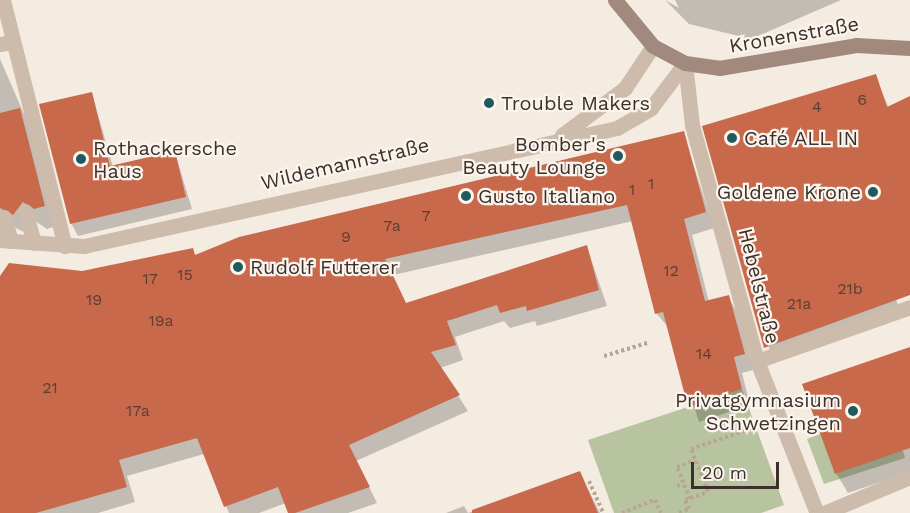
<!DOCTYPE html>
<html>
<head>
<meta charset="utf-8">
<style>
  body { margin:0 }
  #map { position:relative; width:910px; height:513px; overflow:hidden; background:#f4ebe1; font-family:"Work Sans",sans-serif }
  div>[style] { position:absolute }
  .green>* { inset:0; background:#b8c4a0 }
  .shadow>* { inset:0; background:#0003 }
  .building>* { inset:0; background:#c8694b }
  .path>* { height:4px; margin-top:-2px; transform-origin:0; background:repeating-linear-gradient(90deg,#b9a596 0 3px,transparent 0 6px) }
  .lane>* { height:15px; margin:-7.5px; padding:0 7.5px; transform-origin:7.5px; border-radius:7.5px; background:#cdbbac }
  .street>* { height:15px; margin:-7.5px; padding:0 7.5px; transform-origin:7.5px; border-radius:7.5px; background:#cdbbac }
  .secondary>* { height:15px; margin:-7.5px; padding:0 7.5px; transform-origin:7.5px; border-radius:7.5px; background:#a18a7d }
  .dots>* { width:16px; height:16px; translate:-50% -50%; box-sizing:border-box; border:3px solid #fbf5ee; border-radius:50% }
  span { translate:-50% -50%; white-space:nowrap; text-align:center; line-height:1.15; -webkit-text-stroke:4.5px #fbf5ee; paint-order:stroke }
  .number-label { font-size:16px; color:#5e3e33 }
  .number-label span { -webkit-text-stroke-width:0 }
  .street-label { font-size:20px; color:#3b302b }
  .poi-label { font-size:20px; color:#3b302b }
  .left { translate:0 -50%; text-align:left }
  .right { translate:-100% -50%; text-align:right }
  .scale { position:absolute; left:691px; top:462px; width:88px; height:27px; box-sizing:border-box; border:3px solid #3b302b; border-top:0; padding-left:8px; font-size:18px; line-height:21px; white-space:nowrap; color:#3b302b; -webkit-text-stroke:4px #fbf5ee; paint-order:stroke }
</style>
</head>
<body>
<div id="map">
  <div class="green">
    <i style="clip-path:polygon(742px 389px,784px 505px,761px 513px,614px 513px,588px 440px)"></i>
    <i style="clip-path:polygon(820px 434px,903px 451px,905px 458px,824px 484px,807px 439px)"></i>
  </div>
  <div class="shadow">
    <i style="clip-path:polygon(665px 0,679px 8px,675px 0,841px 0,751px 39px,689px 24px)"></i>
    <i style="clip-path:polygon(0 59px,31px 130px,56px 226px,47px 229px,35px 221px,28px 234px,14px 227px,0 238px)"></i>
    <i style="clip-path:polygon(875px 76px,889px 108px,910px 102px,910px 260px,886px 269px,901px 314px,773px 361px,704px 127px)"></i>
    <i style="clip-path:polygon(92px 94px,113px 167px,175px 153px,192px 209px,78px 236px,71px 223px)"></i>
    <i style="clip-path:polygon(683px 133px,714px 228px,692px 235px,709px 302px,728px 297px,737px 312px,753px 370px,742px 373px,750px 405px,699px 422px,669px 328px,656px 313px,633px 221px,393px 275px,406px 304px,587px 247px,607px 306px,537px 326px,535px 321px,510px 328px,504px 321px,455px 337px,463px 360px,440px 368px,468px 411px,356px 461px,377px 503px,348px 513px,290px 513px,286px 503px,259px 513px,229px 513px,204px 454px,127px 476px,135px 502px,98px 513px,0 513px,0 277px,82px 272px,192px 250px,196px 256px)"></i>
    <i style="clip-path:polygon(910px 349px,910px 472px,848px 493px,836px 473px)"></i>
    <i style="clip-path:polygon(580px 473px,600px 513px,468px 513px)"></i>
    <i style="clip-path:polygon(464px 506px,468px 513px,446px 513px)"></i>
  </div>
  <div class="building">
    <i style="clip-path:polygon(876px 74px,887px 107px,910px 96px,910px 295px,764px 348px,702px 126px)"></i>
    <i style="clip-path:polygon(92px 92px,110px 166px,175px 151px,186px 197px,70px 224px,39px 104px)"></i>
    <i style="clip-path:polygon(20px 108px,45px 206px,34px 209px,23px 202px,13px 215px,0 208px,0 113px)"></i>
    <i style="clip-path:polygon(684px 131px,706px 212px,684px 219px,705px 301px,729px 295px,745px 354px,734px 357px,742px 389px,688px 407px,663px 312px,655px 314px,627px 205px,385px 259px,406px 303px,587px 245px,599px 290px,527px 311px,526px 306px,500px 313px,497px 305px,447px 321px,456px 345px,431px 352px,460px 395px,349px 445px,370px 487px,295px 513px,288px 513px,278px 487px,224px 507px,197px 438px,119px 460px,127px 487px,36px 513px,0 513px,0 276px,9px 263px,82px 271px,193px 248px,195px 255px,239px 237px)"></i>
    <i style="clip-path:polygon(910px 347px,910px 448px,835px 474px,802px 384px)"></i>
    <i style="clip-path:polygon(580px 471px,598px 513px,472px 513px,472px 510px)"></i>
  </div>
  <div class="path">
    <i style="left:604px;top:356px;width:45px;rotate:-16.8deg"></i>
    <i style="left:589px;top:481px;width:35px;rotate:66deg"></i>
    <i style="left:677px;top:486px;width:7px;rotate:-16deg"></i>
    <i style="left:690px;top:499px;width:35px;rotate:-112deg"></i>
    <i style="left:677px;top:467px;width:19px;rotate:-21deg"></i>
    <i style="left:622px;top:513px;width:35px;rotate:-22deg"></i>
    <i style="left:655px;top:500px;width:14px;rotate:65deg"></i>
    <i style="left:679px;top:513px;width:11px;rotate:-22deg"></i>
    <i style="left:689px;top:509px;width:10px;rotate:-114deg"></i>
    <i style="left:685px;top:500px;width:24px;rotate:-19deg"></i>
    <i style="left:708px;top:492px;width:46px;rotate:-111.6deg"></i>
    <i style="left:691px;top:449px;width:69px;rotate:-18.7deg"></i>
  </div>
  <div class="lane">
    <i style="left:0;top:44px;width:13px;rotate:-9deg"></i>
    <i style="left:25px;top:211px;width:33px;rotate:74deg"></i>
    <i style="left:4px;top:217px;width:25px;rotate:74deg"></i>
    <i style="left:757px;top:361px;width:162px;rotate:-19.4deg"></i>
  </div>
  <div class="street">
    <i style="left:3px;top:0;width:254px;rotate:75.9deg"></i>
    <i style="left:685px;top:63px;width:62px;rotate:83.6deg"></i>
    <i style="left:692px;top:125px;width:245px;rotate:74.6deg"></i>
    <i style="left:757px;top:361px;width:163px;rotate:68.5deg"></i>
    <i style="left:562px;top:135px;width:79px;rotate:-36.7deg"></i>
    <i style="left:625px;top:88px;width:50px;rotate:-56.3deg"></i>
    <i style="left:0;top:240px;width:84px;rotate:4.1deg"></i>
    <i style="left:84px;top:246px;width:546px;rotate:-12.48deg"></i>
    <i style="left:617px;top:128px;width:39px;rotate:-30deg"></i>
    <i style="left:651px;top:108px;width:56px;rotate:-52.9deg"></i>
    <i style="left:824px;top:513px;width:93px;rotate:-22.7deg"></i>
  </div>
  <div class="secondary">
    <i style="left:615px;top:0;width:60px;rotate:50.4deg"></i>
    <i style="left:653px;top:46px;width:36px;rotate:28deg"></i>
    <i style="left:685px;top:63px;width:34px;rotate:8deg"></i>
    <i style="left:719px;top:68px;width:139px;rotate:-9.5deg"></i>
    <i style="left:856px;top:45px;width:54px;rotate:3.2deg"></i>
  </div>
  <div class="dots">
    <i style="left:489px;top:103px;background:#1f5a5e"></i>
    <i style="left:732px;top:138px;background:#1f5a5e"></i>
    <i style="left:618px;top:156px;background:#1f5a5e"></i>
    <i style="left:81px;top:159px;background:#1f5a5e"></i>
    <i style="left:873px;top:192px;background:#1f5a5e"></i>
    <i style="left:466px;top:196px;background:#1f5a5e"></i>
    <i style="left:238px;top:267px;background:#1f5a5e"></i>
    <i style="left:853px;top:411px;background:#1f5a5e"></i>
  </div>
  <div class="number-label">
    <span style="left:862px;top:100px">6</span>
    <span style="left:817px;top:107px">4</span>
    <span style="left:651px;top:184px">1</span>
    <span style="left:632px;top:190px">1</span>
    <span style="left:426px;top:216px">7</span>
    <span style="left:392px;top:226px">7a</span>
    <span style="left:346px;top:237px">9</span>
    <span style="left:671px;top:271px">12</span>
    <span style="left:185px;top:275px">15</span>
    <span style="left:150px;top:279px">17</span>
    <span style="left:850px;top:289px">21b</span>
    <span style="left:94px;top:300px">19</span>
    <span style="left:799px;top:304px">21a</span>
    <span style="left:161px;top:321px">19a</span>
    <span style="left:704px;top:354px">14</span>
    <span style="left:50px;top:388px">21</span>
    <span style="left:138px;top:411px">17a</span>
  </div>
  <div class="street-label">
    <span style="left:794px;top:35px;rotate:-10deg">Kronenstraße</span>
    <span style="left:345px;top:164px;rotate:-13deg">Wildemannstraße</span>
    <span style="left:759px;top:286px;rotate:76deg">Hebelstraße</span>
  </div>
  <div class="poi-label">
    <span class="left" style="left:501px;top:103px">Trouble Makers</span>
    <span class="left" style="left:744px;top:138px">Café ALL IN</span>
    <span class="right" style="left:606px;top:156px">Bomber's<br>Beauty Lounge</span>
    <span class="left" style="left:93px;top:160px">Rothackersche<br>Haus</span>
    <span class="right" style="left:861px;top:192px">Goldene Krone</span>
    <span class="left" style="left:478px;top:196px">Gusto Italiano</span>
    <span class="left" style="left:250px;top:267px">Rudolf Futterer</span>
    <span class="right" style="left:841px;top:412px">Privatgymnasium<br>Schwetzingen</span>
  </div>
  <div class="scale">20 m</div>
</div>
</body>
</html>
